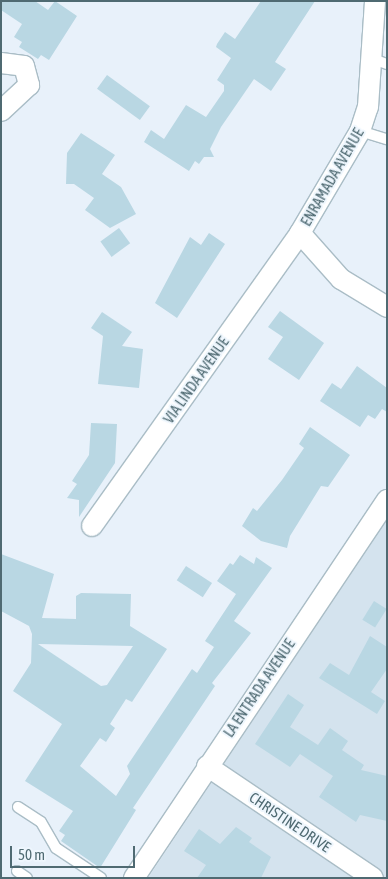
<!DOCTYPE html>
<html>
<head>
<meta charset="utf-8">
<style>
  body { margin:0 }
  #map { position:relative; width:388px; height:879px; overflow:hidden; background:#e8f1fa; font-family:"Asap Condensed",sans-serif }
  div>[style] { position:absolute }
  .residential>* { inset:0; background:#d4e3ee }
  .building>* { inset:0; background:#b9d7e3; transform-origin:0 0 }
  .roads { filter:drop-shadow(1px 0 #aabdc6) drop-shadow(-1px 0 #aabdc6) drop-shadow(0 1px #aabdc6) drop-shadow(0 -1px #aabdc6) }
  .lane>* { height:10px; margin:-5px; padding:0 5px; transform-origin:5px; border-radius:5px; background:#fff }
  .street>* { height:20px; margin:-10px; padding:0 10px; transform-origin:10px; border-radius:10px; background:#fff }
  span { translate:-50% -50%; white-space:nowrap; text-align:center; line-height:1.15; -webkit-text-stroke:4px #eef6fd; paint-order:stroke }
  .street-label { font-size:15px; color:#4f6a72 }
  .frame { position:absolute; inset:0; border:2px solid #4f6a72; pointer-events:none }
  .scale { position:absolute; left:10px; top:846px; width:125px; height:22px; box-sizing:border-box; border:2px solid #4f6a72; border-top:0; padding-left:6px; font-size:15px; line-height:18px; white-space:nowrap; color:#4f6a72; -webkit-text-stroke:4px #eef6fd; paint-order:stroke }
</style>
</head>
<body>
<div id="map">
  <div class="residential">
    <i style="clip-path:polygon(387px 519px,387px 878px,148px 878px)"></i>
  </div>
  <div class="building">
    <i style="clip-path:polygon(1px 1px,35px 1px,48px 10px,55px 1px,77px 16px,49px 60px,41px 55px,38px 59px,19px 47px,22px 42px,14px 37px,22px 24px,1px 10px)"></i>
    <i style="clip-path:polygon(261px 1px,315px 1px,275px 62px,286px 69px,271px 91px,254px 79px,221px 127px,210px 149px,214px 157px,204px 157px,199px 164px,195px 161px,189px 171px,144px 142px,151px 130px,164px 139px,186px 105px,206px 117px,224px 91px,224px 85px,217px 80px,231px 58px,216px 47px,217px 44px,225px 32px,235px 39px)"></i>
    <i style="left:107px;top:75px;width:53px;height:17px;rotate:36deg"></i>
    <i style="clip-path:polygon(81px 133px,115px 155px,102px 174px,121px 187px,136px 214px,110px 228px,85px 210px,94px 198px,74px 184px,66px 184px,67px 153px)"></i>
    <i style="left:119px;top:228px;width:19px;height:23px;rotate:54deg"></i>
    <i style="clip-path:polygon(209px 233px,225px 244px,177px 318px,155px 303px,190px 237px,201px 245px)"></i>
    <i style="clip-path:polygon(280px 311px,324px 343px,299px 380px,268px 359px,283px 337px,268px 327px)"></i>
    <i style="clip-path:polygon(102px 312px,132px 332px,122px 346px,143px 349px,139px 388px,98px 384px,103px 336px,91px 328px)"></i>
    <i style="clip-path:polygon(357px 366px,387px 388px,387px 412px,382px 409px,375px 419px,368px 415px,360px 427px,320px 401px,332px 383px,341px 389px)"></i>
    <i style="clip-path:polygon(91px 423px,117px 424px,115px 463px,79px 517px,79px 500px,67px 498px,77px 484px,72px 481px,89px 455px)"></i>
    <i style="clip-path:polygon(310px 427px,350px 455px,328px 487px,321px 486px,290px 536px,287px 548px,261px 541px,242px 526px,253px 508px,257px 511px,282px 480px,304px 448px,299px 444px)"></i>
    <i style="clip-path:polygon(evenodd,1px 554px,54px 574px,42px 618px,76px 619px,76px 596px,81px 593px,131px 594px,130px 626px,167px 649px,132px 702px,126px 699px,110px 724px,115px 728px,106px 742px,100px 738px,80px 766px,116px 796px,130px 774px,127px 766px,192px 669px,197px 673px,214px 647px,205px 641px,236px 594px,217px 581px,230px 563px,233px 565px,240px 555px,254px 564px,256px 557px,272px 568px,234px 621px,251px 633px,212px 683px,215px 686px,133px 808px,136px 810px,100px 868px,61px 841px,65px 835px,59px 831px,73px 811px,25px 781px,62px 724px,13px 691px,31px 663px,32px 634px,29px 626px,1px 611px,1px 554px,38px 644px,133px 646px,107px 685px,101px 686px,38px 644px)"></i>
    <i style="left:186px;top:566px;width:31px;height:17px;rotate:33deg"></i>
    <i style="left:374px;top:601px;width:15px;height:22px;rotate:32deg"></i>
    <i style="clip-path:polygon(370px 636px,387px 647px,387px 669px,371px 692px,385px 701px,377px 714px,319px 678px,330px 663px,349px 675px)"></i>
    <i style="clip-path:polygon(288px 694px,304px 705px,290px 727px,318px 745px,330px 728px,348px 741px,342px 750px,364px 765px,361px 770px,387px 776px,387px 821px,360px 815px,356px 822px,319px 797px,333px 776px,300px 754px,290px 767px,255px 744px)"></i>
    <i style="clip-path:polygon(236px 827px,252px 838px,249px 842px,271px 857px,261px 878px,197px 878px,206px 865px,184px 851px,199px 829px,220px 844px)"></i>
  </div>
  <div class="roads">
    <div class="lane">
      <i style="left:373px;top:59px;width:15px;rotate:20deg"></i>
      <i style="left:360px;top:131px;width:28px;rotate:17deg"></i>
      <i style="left:18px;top:807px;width:27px;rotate:33deg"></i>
      <i style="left:41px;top:822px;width:30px;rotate:60deg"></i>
      <i style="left:56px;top:848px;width:54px;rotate:33.7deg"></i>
      <i style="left:17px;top:871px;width:12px;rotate:35deg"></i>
    </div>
    <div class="street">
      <i style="left:1px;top:63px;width:23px;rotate:7deg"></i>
      <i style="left:24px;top:66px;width:20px;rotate:75deg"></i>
      <i style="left:29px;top:85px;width:38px;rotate:137deg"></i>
      <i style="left:300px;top:233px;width:62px;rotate:48.3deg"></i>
      <i style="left:341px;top:279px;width:54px;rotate:31.3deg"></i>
      <i style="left:92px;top:526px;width:359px;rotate:-54.6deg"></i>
      <i style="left:300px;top:233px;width:118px;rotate:-59.5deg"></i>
      <i style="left:360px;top:131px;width:25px;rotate:-72deg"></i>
      <i style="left:368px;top:107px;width:106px;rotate:-86.2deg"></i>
      <i style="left:207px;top:766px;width:200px;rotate:34deg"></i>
      <i style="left:134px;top:878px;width:455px;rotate:-56.2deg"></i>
    </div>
  </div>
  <div class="street-label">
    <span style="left:332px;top:177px;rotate:-60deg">ENRAMADA AVENUE</span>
    <span style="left:196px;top:380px;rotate:-55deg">VIA LINDA AVENUE</span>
    <span style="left:259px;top:688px;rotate:-56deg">LA ENTRADA AVENUE</span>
    <span style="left:290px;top:822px;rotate:34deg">CHRISTINE DRIVE</span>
  </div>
  <div class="frame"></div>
  <div class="scale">50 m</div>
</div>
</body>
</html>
